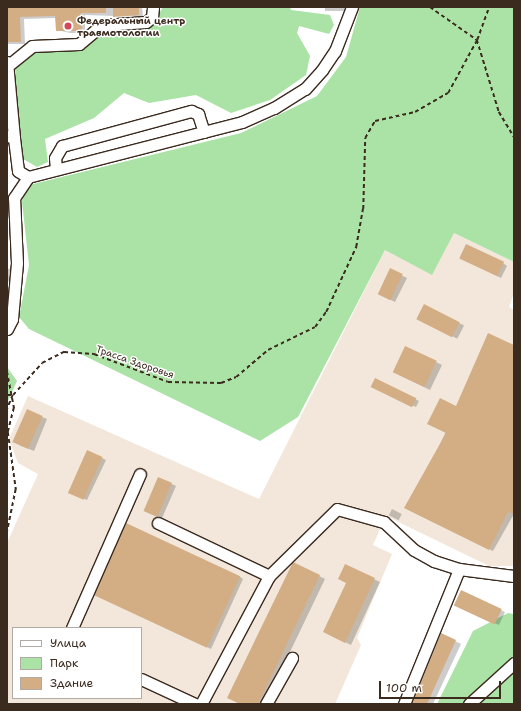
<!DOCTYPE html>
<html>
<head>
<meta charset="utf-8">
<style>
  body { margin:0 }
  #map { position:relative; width:521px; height:711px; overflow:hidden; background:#fff; font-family:"Shantell Sans",sans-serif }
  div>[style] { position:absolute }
  .built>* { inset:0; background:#f2e7da }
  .green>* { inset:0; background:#abe3a7 }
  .shadow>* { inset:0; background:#0003; transform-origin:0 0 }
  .building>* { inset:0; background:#d3ae85; transform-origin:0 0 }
  .path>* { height:1.5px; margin-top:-0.75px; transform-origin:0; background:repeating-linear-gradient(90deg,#3b2a1e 0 4px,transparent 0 7px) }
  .roads { filter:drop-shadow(1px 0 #3b2a1e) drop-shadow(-1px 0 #3b2a1e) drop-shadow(0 1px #3b2a1e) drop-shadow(0 -1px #3b2a1e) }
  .minor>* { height:11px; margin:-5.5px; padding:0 5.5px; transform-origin:5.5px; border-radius:5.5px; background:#fff }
  .dots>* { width:11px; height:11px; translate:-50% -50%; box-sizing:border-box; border:2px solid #fff; border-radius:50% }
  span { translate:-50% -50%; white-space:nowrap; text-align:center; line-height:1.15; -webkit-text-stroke:3px #fff; paint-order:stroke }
  .poi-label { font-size:10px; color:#3b2a1e; font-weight:700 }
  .left { translate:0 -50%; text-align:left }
  .street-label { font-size:10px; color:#3b2a1e }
  .frame { position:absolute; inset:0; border:8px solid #3b2a1e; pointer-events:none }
  .legend { position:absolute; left:12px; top:627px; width:130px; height:72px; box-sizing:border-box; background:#fff; border:1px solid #b1aaa5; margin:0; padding:5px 7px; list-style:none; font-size:12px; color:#3b2a1e }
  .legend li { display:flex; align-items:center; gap:8px; height:20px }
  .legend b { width:20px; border:1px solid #b1aaa5 }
  .scale { position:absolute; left:379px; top:681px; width:122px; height:18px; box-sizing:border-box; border:2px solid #3b2a1e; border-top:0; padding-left:5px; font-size:12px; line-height:14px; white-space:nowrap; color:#3b2a1e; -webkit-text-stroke:3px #fff; paint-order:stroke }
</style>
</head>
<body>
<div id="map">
  <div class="built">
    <i style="clip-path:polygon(evenodd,454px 233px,514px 262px,514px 293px,509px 307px,514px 310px,514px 566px,489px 566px,386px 516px,373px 545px,392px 554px,357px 638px,361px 645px,335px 704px,7px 704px,7px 543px,38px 474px,18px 463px,9px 439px,28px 396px,259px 499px,385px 250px,454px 233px,13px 628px,141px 628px,141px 698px,13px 698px,13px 628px)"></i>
  </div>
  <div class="green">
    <i style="clip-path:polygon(163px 7px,290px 7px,291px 10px,330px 15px,334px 25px,329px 34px,299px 26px,297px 33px,310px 56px,306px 75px,270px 100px,231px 113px,196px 95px,149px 103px,124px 93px,94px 118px,45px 139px,48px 162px,37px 167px,23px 159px,20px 153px,15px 68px,20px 55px,36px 42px,146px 33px)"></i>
    <i style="clip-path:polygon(360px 7px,514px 7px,514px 262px,454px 233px,432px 275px,385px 250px,298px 417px,260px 441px,29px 329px,19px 317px,29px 265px,22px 202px,25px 186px,241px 133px,317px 96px,346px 57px)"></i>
    <i style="clip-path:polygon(7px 367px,17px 381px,7px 403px)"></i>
    <i style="clip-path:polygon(508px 613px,514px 614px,514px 704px,437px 704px,473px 631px)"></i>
  </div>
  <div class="shadow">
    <i style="clip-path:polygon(7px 7px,142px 7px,143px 17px,85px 15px,85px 33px,70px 33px,57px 30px,56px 18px,24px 19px,25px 44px,7px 44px)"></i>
    <i style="left:325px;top:7px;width:21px;height:4px"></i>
    <i style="clip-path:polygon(464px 260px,503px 263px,507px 266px,501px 278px)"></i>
    <i style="clip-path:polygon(7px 268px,14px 271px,7px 284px)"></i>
    <i style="clip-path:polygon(391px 270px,407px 278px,395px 302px,383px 296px)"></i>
    <i style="left:424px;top:305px;width:45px;height:15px;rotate:27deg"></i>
    <i style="clip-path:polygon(406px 347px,442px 365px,430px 390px,399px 375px)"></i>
    <i style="clip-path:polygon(514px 347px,514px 514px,493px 551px,409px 510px,457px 408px)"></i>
    <i style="clip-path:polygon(375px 379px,419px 401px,416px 407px,376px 389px)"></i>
    <i style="clip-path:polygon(28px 411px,47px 419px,34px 451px,19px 445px)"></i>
    <i style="clip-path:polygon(102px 458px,106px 460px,87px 500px,73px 494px)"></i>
    <i style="clip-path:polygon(159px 478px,176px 486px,162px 518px,148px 513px)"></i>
    <i style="left:392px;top:509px;width:11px;height:7px;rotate:27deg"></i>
    <i style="clip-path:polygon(346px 566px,380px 582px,351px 645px,330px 635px,347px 583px)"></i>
    <i style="clip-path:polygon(239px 576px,243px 579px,211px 649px,100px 597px)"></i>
    <i style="clip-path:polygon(319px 576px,325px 579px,265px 704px,241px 704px)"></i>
    <i style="clip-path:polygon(459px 607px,501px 610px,505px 612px,499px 625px)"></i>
    <i style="clip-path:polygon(441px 634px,461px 644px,433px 704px,413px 704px)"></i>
  </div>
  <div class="building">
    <i style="clip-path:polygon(7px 7px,106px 7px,106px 13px,81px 13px,82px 31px,56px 31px,55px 16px,20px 17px,21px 42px,7px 42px)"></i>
    <i style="clip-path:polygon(113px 7px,139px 7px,139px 15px,113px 17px)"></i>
    <i style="left:466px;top:244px;width:42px;height:16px;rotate:25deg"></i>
    <i style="left:390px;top:268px;width:14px;height:29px;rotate:25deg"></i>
    <i style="left:424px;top:304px;width:40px;height:17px;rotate:27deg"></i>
    <i style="clip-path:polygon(488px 333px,514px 345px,514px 514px,508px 512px,489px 550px,404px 508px,446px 433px,427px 424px,440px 398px,456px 406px)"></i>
    <i style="left:405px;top:346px;width:35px;height:29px;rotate:25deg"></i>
    <i style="left:375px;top:378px;width:46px;height:10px;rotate:26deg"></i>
    <i style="left:27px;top:409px;width:17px;height:36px;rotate:24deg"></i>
    <i style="left:87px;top:450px;width:17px;height:47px;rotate:24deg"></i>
    <i style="left:158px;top:477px;width:15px;height:37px;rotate:23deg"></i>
    <i style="left:126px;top:523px;width:126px;height:79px;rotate:25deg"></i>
    <i style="clip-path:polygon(293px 562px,320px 575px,258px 704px,240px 704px,227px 698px)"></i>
    <i style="clip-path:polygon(345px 564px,375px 578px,345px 643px,323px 632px,346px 583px,338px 579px)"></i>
    <i style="left:461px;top:590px;width:45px;height:17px;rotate:25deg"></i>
    <i style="clip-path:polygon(441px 633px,456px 640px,427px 704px,412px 704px)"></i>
  </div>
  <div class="path">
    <i style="left:430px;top:7px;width:57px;rotate:35.1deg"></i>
    <i style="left:477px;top:40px;width:75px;rotate:73deg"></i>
    <i style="left:499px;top:112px;width:29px;rotate:59deg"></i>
    <i style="left:7px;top:371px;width:38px;rotate:79deg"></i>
    <i style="left:14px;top:408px;width:25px;rotate:104deg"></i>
    <i style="left:8px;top:432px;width:58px;rotate:82deg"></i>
    <i style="left:16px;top:489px;width:45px;rotate:101.6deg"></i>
    <i style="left:7px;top:395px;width:6px"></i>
    <i style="left:13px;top:395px;width:16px;rotate:112deg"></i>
    <i style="left:13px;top:395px;width:43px;rotate:-47.8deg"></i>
    <i style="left:42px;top:363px;width:25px;rotate:-27deg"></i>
    <i style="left:64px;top:352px;width:30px;rotate:4deg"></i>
    <i style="left:94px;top:354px;width:79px;rotate:20.7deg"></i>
    <i style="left:168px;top:382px;width:53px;rotate:1.1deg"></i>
    <i style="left:221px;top:383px;width:16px;rotate:-22deg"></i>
    <i style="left:236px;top:377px;width:42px;rotate:-40.2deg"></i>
    <i style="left:268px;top:350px;width:52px;rotate:-26.1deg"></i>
    <i style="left:315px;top:327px;width:19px;rotate:-54deg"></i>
    <i style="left:326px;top:312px;width:72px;rotate:-65.2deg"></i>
    <i style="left:356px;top:247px;width:39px;rotate:-80deg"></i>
    <i style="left:363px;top:209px;width:71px;rotate:-88.4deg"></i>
    <i style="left:365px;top:138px;width:20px;rotate:-60deg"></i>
    <i style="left:375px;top:121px;width:41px;rotate:-12.7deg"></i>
    <i style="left:415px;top:112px;width:38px;rotate:-30deg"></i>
    <i style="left:448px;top:93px;width:60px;rotate:-61.3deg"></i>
    <i style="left:477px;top:40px;width:35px;rotate:-70deg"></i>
  </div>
  <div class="roads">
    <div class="minor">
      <i style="left:7px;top:62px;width:76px;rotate:84.7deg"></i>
      <i style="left:10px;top:64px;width:28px;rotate:-39deg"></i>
      <i style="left:32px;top:46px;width:47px;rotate:-2.4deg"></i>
      <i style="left:79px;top:44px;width:30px;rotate:-40deg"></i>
      <i style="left:102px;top:25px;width:44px;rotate:-3.9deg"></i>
      <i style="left:146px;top:22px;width:8px;rotate:-40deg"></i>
      <i style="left:152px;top:17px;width:10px;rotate:-84deg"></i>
      <i style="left:8px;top:136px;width:6px;rotate:18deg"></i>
      <i style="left:14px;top:138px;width:33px;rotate:83deg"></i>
      <i style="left:18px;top:171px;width:12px;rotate:31deg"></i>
      <i style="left:56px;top:169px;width:11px;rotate:-95deg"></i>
      <i style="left:55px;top:158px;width:14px;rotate:-60deg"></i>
      <i style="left:62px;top:146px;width:134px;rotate:-15.2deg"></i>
      <i style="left:191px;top:111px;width:8px;rotate:23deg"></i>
      <i style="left:198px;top:114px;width:19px;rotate:72deg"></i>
      <i style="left:7px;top:329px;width:11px;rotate:-63deg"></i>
      <i style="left:12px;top:319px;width:56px;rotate:-84.9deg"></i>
      <i style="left:17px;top:263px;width:65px;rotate:-92.6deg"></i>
      <i style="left:14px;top:198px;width:25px;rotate:-56deg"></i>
      <i style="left:28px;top:177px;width:221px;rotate:-14.4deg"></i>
      <i style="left:242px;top:122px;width:35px;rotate:-24deg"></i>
      <i style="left:274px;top:108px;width:36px;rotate:-32deg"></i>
      <i style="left:305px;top:89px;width:25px;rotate:-48deg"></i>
      <i style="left:322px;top:70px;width:23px;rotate:-56deg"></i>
      <i style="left:335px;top:51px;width:47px;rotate:-68.9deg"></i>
      <i style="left:158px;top:523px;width:123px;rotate:25.5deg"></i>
      <i style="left:72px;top:628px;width:168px;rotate:-66.2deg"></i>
      <i style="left:141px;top:679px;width:60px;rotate:24.8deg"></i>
      <i style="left:201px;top:704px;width:145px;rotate:-62deg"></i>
      <i style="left:269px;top:576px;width:95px;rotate:-44.6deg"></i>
      <i style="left:337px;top:509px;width:49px;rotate:15.5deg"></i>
      <i style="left:384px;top:522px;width:41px;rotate:43deg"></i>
      <i style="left:414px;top:550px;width:23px;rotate:29deg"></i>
      <i style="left:434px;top:561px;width:26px;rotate:18deg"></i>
      <i style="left:459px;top:569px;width:55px;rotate:7.3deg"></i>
      <i style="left:266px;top:704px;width:53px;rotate:-60.5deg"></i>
      <i style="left:404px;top:704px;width:146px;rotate:-67.8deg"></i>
      <i style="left:469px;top:704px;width:61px;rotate:-42.3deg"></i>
    </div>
  </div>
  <div class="dots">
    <i style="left:68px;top:26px;background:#d1495b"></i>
  </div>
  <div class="poi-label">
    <span class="left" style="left:77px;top:26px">Федеральный центр<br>травмотологии</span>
  </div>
  <div class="street-label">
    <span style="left:135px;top:362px;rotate:19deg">Трасса Здоровья</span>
  </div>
  <div class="frame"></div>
  <ul class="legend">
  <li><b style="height:5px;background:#fff"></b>Улица</li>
  <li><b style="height:11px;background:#abe3a7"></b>Парк</li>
  <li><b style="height:11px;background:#d3ae85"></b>Здание</li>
  </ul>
  <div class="scale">100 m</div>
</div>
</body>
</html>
